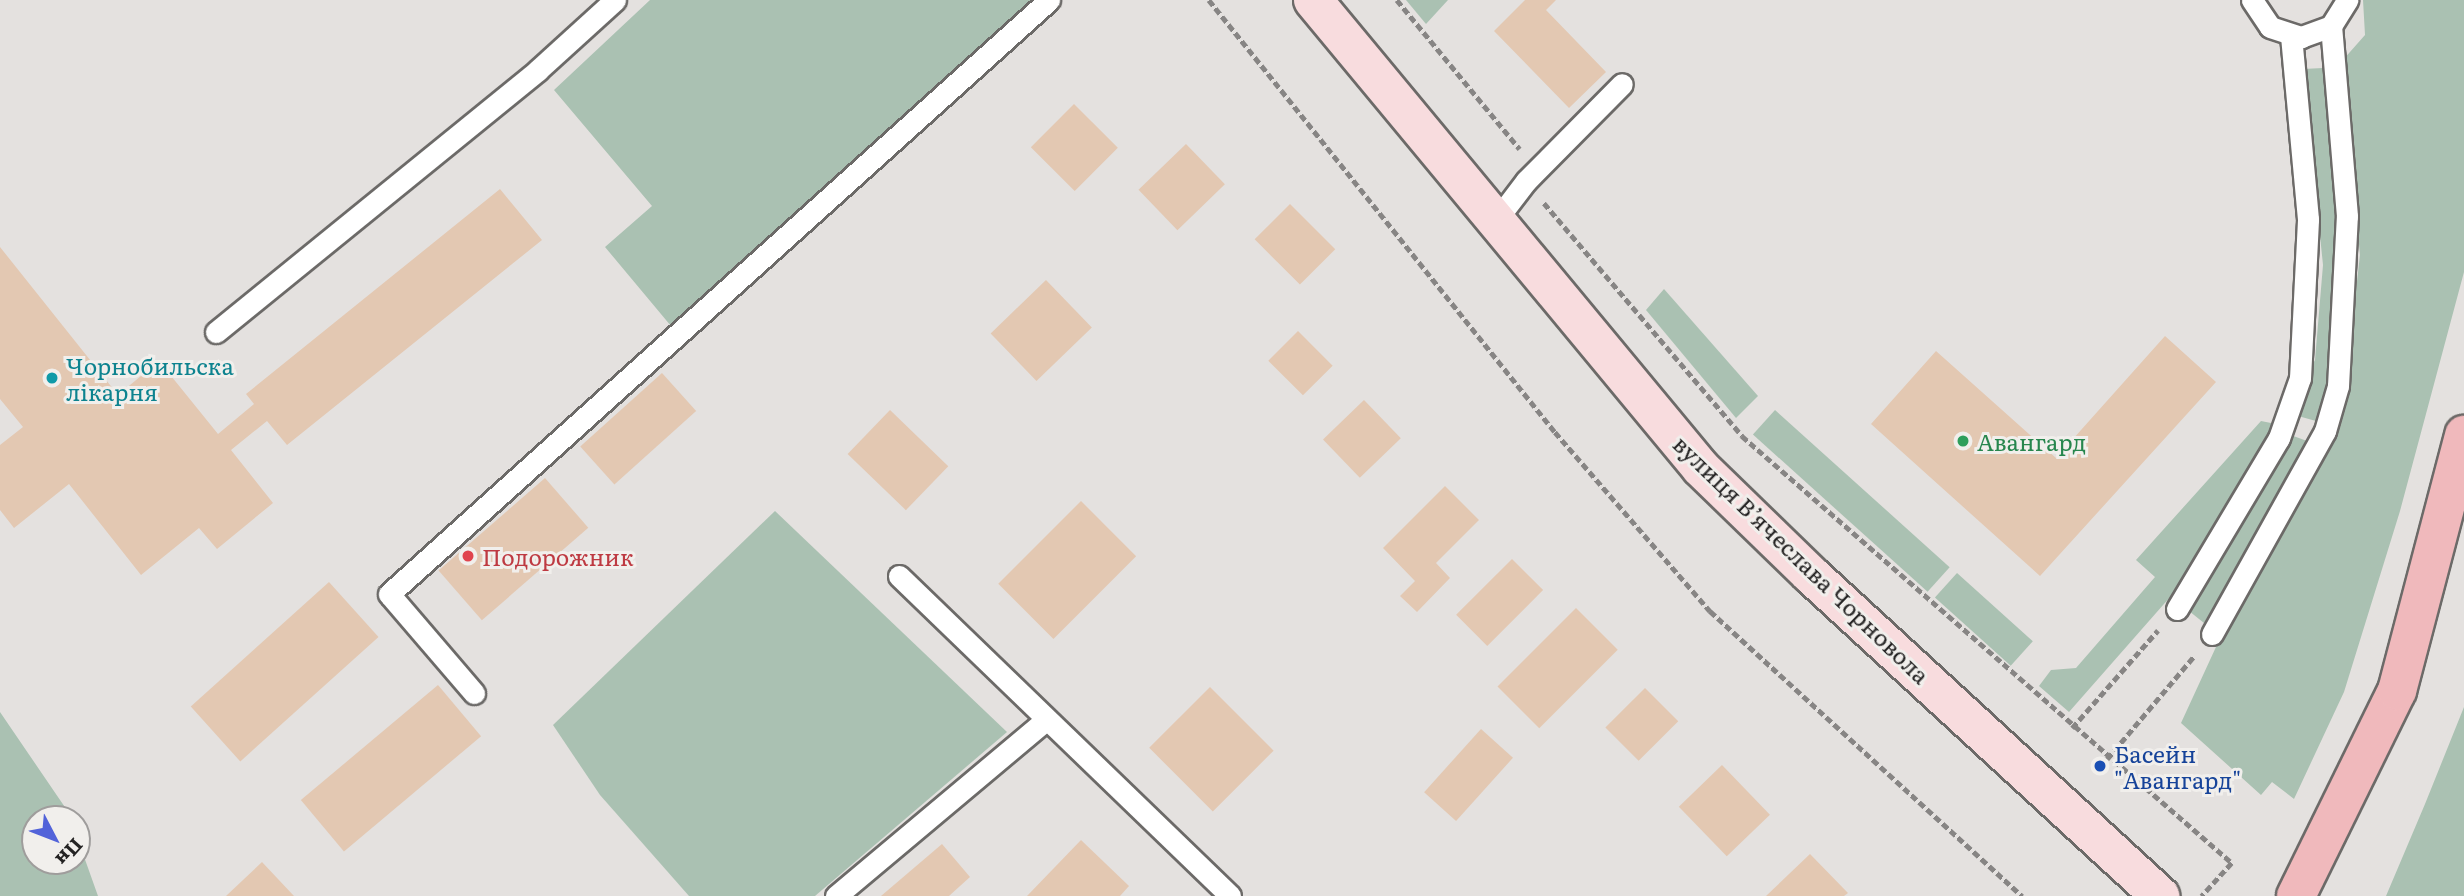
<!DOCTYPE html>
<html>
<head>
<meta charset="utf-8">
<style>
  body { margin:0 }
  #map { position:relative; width:2464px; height:896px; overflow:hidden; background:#e4e1df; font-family:Literata,serif }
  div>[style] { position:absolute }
  .green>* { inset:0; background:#aac1b2; transform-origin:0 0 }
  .building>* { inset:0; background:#e3c8b2; transform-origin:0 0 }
  .path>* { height:4.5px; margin-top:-2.25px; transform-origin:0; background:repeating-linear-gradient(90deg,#878584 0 7px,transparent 0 10.5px) }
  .roads { filter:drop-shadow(2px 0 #6c6a68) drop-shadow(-2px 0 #6c6a68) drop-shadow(0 2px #6c6a68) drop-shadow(0 -2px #6c6a68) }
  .service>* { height:21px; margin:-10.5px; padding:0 10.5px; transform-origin:10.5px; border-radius:10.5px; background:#fff }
  .secondary>* { height:38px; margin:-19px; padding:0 19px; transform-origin:19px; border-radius:19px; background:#f8dcde }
  .primary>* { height:38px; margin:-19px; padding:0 19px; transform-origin:19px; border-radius:19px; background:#f0b9bc }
  .dots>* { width:19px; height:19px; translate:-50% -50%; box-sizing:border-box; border:4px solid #f1efec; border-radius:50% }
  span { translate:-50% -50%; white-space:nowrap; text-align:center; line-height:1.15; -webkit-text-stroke:6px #f1efec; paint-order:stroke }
  .culture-label { font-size:23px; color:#0d838f }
  .left { translate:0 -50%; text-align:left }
  .leisure-label { font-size:23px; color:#27864d }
  .health-label { font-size:23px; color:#be3a42 }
  .street-label { font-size:23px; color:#242323 }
  .transit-label { font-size:23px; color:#164399 }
  .north { position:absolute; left:21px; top:805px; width:70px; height:70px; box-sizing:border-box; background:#f1efec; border:2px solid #9f9d9c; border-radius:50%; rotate:132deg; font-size:19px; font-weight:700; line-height:28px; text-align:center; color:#242323 }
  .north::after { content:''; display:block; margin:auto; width:24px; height:32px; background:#5263d9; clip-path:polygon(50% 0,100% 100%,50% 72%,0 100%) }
</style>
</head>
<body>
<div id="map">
  <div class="green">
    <i style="clip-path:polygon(650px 0,1035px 0,671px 326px,605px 247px,652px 206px,554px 90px)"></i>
    <i style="clip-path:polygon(1406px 0,1448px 0,1426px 24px)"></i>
    <i style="clip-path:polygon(2363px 0,2464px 0,2464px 272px,2400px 511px,2344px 692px,2294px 799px,2272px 782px,2261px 795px,2181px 723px,2233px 610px,2280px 534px,2343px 404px,2360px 255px,2342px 61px,2365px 35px)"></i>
    <i style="clip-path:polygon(2323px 68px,2338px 249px,2332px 367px,2316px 421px,2298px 416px,2303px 401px,2294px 398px,2315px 360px,2323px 265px,2303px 69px)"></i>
    <i style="clip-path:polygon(1664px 289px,1758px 396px,1736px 418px,1646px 310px)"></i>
    <i style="left:1775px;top:410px;width:235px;height:33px;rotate:42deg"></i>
    <i style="clip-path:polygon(2261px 421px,2276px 424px,2178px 588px,2069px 712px,2039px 686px,2051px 670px,2076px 668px,2155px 577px,2136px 560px)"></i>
    <i style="clip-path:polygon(2288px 434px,2307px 441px,2259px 533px,2204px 623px,2189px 611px)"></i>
    <i style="clip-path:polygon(775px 511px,1007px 732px,815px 896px,689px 896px,600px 795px,553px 725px)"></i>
    <i style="left:1957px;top:573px;width:102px;height:33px;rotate:42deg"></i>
    <i style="clip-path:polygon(2464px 707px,2464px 896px,2386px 896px,2425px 804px)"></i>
    <i style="clip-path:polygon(0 712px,73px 819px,35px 819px,35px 861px,77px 861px,77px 837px,98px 896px,0 896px)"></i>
  </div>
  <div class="building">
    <i style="clip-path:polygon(1525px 0,1556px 0,1546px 10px,1606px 72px,1569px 108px,1494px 31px)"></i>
    <i style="left:1074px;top:104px;width:62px;height:61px;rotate:45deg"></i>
    <i style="left:1186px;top:144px;width:56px;height:66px;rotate:46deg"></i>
    <i style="clip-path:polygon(500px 189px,542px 240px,287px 445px,267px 421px,231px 450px,273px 503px,217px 549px,199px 528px,141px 575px,69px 484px,14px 528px,0 510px,0 445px,23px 427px,0 399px,0 247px,118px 395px,159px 361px,218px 434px,254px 404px,246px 394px)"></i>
    <i style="left:1290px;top:204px;width:64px;height:50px;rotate:45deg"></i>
    <i style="left:1046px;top:280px;width:66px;height:77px;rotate:46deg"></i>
    <i style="left:1298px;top:331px;width:49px;height:42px;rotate:45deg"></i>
    <i style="clip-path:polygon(2165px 336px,2216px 382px,2040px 576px,1871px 424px,1936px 351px,2056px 458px)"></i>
    <i style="left:662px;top:373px;width:51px;height:110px;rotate:48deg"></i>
    <i style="left:1364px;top:400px;width:53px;height:57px;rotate:46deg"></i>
    <i style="left:890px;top:410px;width:81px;height:61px;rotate:44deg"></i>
    <i style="left:545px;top:478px;width:66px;height:141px;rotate:49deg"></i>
    <i style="clip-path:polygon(1445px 486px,1479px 520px,1436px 563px,1450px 578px,1417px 612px,1400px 596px,1415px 581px,1383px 548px)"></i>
    <i style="left:1081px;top:501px;width:78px;height:117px;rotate:45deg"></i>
    <i style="left:1512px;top:559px;width:44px;height:79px;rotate:45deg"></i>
    <i style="left:329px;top:582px;width:74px;height:186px;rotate:48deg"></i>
    <i style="left:1576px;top:608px;width:59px;height:111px;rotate:45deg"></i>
    <i style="left:438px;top:685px;width:67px;height:179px;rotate:50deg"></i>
    <i style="left:1210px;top:687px;width:90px;height:86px;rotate:45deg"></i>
    <i style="left:1645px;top:688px;width:47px;height:56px;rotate:45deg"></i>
    <i style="left:1481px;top:729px;width:43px;height:85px;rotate:42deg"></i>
    <i style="left:1722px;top:765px;width:69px;height:60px;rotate:46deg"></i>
    <i style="clip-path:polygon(1081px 840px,1129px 886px,1120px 896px,1027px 896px)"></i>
    <i style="clip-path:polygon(942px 844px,970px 877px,949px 896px,881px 896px)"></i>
    <i style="clip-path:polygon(1810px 854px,1848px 893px,1844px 896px,1766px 896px)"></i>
    <i style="clip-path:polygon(262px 862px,294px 896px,226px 896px)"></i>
  </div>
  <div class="path">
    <i style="left:1209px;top:0;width:553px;rotate:51.31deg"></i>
    <i style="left:1555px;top:432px;width:237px;rotate:49.1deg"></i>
    <i style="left:1710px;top:611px;width:423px;rotate:42.4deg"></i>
    <i style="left:1397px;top:0;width:193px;rotate:50.5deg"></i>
    <i style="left:1544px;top:203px;width:306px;rotate:49.6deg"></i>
    <i style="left:1742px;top:436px;width:650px;rotate:41.07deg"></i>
    <i style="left:2232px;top:863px;width:45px;rotate:132.3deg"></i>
    <i style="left:2072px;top:728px;width:130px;rotate:-48.7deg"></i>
    <i style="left:2107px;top:759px;width:135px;rotate:-49.8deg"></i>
  </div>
  <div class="roads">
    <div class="service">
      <i style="left:2252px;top:0;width:32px;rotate:56deg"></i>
      <i style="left:2270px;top:27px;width:33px;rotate:18deg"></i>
      <i style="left:2301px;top:37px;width:32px;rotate:-20deg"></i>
      <i style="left:2331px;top:26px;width:31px;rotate:-58deg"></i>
      <i style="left:1497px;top:219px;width:48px;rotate:-52.7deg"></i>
      <i style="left:1526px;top:181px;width:136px;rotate:-45.3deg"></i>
      <i style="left:216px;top:332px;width:415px;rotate:-39.1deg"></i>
      <i style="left:538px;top:70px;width:104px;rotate:-42.3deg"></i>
      <i style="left:899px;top:576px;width:460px;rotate:44deg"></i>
      <i style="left:2177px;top:609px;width:199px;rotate:-59.2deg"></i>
      <i style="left:2279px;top:438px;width:64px;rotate:-70.7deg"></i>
      <i style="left:2300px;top:378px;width:159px;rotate:-87.1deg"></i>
      <i style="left:2308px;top:219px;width:184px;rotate:-95.3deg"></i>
      <i style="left:2212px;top:634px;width:232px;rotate:-60.9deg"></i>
      <i style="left:2325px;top:431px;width:47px;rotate:-73.9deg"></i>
      <i style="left:2338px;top:386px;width:170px;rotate:-87deg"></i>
      <i style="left:2347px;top:216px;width:191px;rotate:-94.8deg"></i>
      <i style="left:474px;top:693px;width:130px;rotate:-130.6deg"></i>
      <i style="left:389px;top:594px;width:888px;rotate:-41.99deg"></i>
      <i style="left:836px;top:896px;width:275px;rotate:-40deg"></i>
    </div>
    <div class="secondary">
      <i style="left:1313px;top:0;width:608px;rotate:50.34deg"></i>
      <i style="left:1701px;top:468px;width:152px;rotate:44.2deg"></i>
      <i style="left:1810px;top:574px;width:476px;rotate:42.6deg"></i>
    </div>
    <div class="primary">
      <i style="left:2296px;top:896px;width:229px;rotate:-63.8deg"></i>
      <i style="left:2397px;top:691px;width:265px;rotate:-75.3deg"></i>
    </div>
  </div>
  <div class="dots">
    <i style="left:52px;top:378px;background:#0f9aa8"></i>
    <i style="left:1963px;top:441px;background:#2e9e5b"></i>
    <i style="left:468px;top:556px;background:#e0444e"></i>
    <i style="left:2100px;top:766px;background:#1a4fb4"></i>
  </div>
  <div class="culture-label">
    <span class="left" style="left:66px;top:378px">Чорнобильска<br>лікарня</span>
  </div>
  <div class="leisure-label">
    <span class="left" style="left:1977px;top:441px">Авангард</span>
  </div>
  <div class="health-label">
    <span class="left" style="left:482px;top:556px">Подорожник</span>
  </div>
  <div class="street-label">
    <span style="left:1802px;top:559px;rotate:44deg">вулиця Вʼячеслава Чорновола</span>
  </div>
  <div class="transit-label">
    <span class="left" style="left:2114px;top:766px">Басейн<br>"Авангард"</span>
  </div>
  <div class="north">Пн</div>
</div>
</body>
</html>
